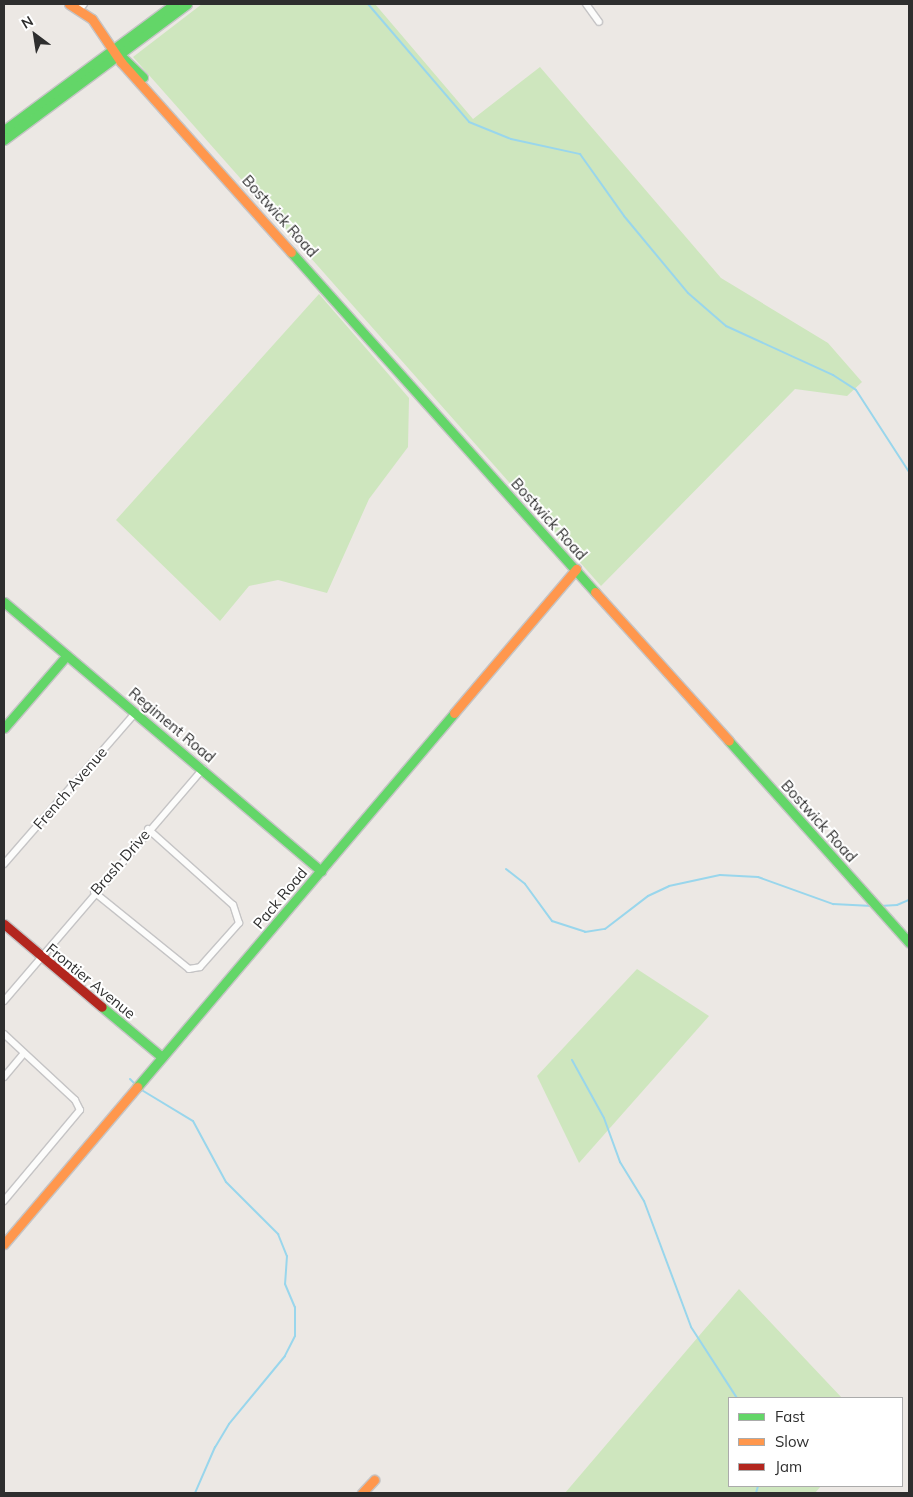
<!DOCTYPE html>
<html>
<head>
<meta charset="utf-8">
<style>
  body { margin:0 }
  #map { position:relative; width:913px; height:1497px; overflow:hidden; background:#ece8e4; font-family:Mulish,sans-serif }
  div>[style] { position:absolute }
  .green>* { inset:0; background:#cee6be }
  .stream>* { height:2px; margin:-1px; padding:0 1px; transform-origin:1px; border-radius:1px; background:#99d6ec }
  .roads { filter:drop-shadow(1px 0 #c5c4c5) drop-shadow(-1px 0 #c5c4c5) drop-shadow(0 1px #c5c4c5) drop-shadow(0 -1px #c5c4c5) }
  .street>* { height:6px; margin:-3px; padding:0 3px; transform-origin:3px; border-radius:3px; background:#fcfcfb }
  .fast>* { height:9px; margin:-4.5px; padding:0 4.5px; transform-origin:4.5px; border-radius:4.5px; background:#63d668 }
  .slow>* { height:9px; margin:-4.5px; padding:0 4.5px; transform-origin:4.5px; border-radius:4.5px; background:#ff974d }
  .jam>* { height:9px; margin:-4.5px; padding:0 4.5px; transform-origin:4.5px; border-radius:4.5px; background:#b3261e }
  span { translate:-50% -50%; white-space:nowrap; text-align:center; line-height:1.15; -webkit-text-stroke:4px #fff; paint-order:stroke }
  .street-label { font-size:15px; color:#2e2e2e }
  .frame { position:absolute; inset:0; border:5px solid #2e2e2e; pointer-events:none }
  .legend { position:absolute; left:728px; top:1397px; width:175px; height:90px; box-sizing:border-box; background:#fff; border:1px solid #ababab; margin:0; padding:6px 9px; list-style:none; font-size:15px; color:#2e2e2e }
  .legend li { display:flex; align-items:center; gap:10px; height:25px }
  .legend b { width:25px; border:1px solid #ababab }
  .north { position:absolute; left:10px; top:10px; width:50px; height:50px; -webkit-text-stroke:4px #fff; paint-order:stroke; rotate:329deg; font-size:14px; font-weight:700; line-height:20px; text-align:center; color:#2e2e2e }
  .north::after { content:''; display:block; margin:auto; width:18px; height:22px; background:#2e2e2e; clip-path:polygon(50% 0,100% 100%,50% 72%,0 100%) }
</style>
</head>
<body>
<div id="map">
  <div class="green">
    <i style="clip-path:polygon(202px 4px,375px 4px,473px 119px,540px 67px,721px 278px,828px 343px,862px 382px,847px 396px,795px 389px,601px 586px,133px 57px)"></i>
    <i style="clip-path:polygon(319px 294px,409px 398px,408px 447px,369px 499px,327px 593px,278px 580px,249px 586px,220px 621px,116px 520px)"></i>
    <i style="clip-path:polygon(637px 969px,709px 1016px,579px 1163px,537px 1076px)"></i>
    <i style="clip-path:polygon(739px 1289px,842px 1398px,729px 1398px,729px 1486px,821px 1486px,815px 1493px,565px 1493px)"></i>
  </div>
  <div class="stream">
    <i style="left:368px;top:4px;width:155px;rotate:49.4deg"></i>
    <i style="left:469px;top:122px;width:45px;rotate:22deg"></i>
    <i style="left:511px;top:139px;width:71px;rotate:12.3deg"></i>
    <i style="left:580px;top:154px;width:76px;rotate:54.6deg"></i>
    <i style="left:624px;top:216px;width:100px;rotate:50.3deg"></i>
    <i style="left:688px;top:293px;width:50px;rotate:41deg"></i>
    <i style="left:726px;top:326px;width:118px;rotate:24.6deg"></i>
    <i style="left:833px;top:375px;width:27px;rotate:33deg"></i>
    <i style="left:856px;top:390px;width:98px;rotate:57.1deg"></i>
    <i style="left:506px;top:869px;width:24px;rotate:38deg"></i>
    <i style="left:525px;top:884px;width:46px;rotate:53.9deg"></i>
    <i style="left:552px;top:921px;width:35px;rotate:18deg"></i>
    <i style="left:585px;top:932px;width:20px;rotate:-9deg"></i>
    <i style="left:605px;top:929px;width:54px;rotate:-37.5deg"></i>
    <i style="left:648px;top:896px;width:23px;rotate:-25deg"></i>
    <i style="left:669px;top:886px;width:52px;rotate:-12.2deg"></i>
    <i style="left:720px;top:875px;width:38px;rotate:3deg"></i>
    <i style="left:758px;top:877px;width:80px;rotate:19.8deg"></i>
    <i style="left:833px;top:904px;width:39px;rotate:3deg"></i>
    <i style="left:880px;top:906px;width:17px;rotate:-3deg"></i>
    <i style="left:897px;top:905px;width:13px;rotate:-23deg"></i>
    <i style="left:572px;top:1060px;width:66px;rotate:61.1deg"></i>
    <i style="left:604px;top:1118px;width:47px;rotate:70deg"></i>
    <i style="left:620px;top:1162px;width:46px;rotate:58.4deg"></i>
    <i style="left:644px;top:1201px;width:134px;rotate:69.5deg"></i>
    <i style="left:691px;top:1327px;width:85px;rotate:57.1deg"></i>
    <i style="left:130px;top:1079px;width:7px;rotate:45deg"></i>
    <i style="left:140px;top:1089px;width:62px;rotate:31.1deg"></i>
    <i style="left:193px;top:1121px;width:69px;rotate:61.6deg"></i>
    <i style="left:226px;top:1182px;width:74px;rotate:45deg"></i>
    <i style="left:278px;top:1234px;width:24px;rotate:68deg"></i>
    <i style="left:287px;top:1256px;width:28px;rotate:94deg"></i>
    <i style="left:285px;top:1284px;width:25px;rotate:67deg"></i>
    <i style="left:295px;top:1307px;width:29px;rotate:90deg"></i>
    <i style="left:295px;top:1336px;width:22px;rotate:117deg"></i>
    <i style="left:285px;top:1356px;width:88px;rotate:129.5deg"></i>
    <i style="left:229px;top:1424px;width:27px;rotate:121deg"></i>
    <i style="left:215px;top:1447px;width:50px;rotate:113.5deg"></i>
    <i style="left:756px;top:1493px;width:7px;rotate:-74deg"></i>
  </div>
  <div class="roads">
    <div class="street">
      <i style="left:586px;top:4px;width:22px;rotate:54deg"></i>
      <i style="left:79px;top:10px;width:8px;rotate:-50deg"></i>
      <i style="left:4px;top:864px;width:201px;rotate:-49deg"></i>
      <i style="left:94px;top:892px;width:122px;rotate:39deg"></i>
      <i style="left:189px;top:969px;width:11px;rotate:-10deg"></i>
      <i style="left:200px;top:967px;width:59px;rotate:-48.4deg"></i>
      <i style="left:239px;top:923px;width:19px;rotate:-108deg"></i>
      <i style="left:233px;top:905px;width:114px;rotate:-138.2deg"></i>
      <i style="left:4px;top:1001px;width:306px;rotate:-49.4deg"></i>
      <i style="left:4px;top:1034px;width:97px;rotate:42.9deg"></i>
      <i style="left:75px;top:1100px;width:11px;rotate:63deg"></i>
      <i style="left:80px;top:1110px;width:119px;rotate:129.9deg"></i>
      <i style="left:4px;top:1077px;width:30px;rotate:-50deg"></i>
    </div>
    <div class="fast">
      <i style="left:120px;top:55px;width:32px;rotate:44deg"></i>
      <i style="left:4px;top:130px;width:212px;rotate:-36.5deg"></i>
      <i style="left:4px;top:140px;width:228px;rotate:-36.6deg"></i>
      <i style="left:291px;top:252px;width:456px;rotate:48.2deg"></i>
      <i style="left:4px;top:602px;width:416px;rotate:40.3deg"></i>
      <i style="left:4px;top:728px;width:96px;rotate:-49.2deg"></i>
      <i style="left:729px;top:741px;width:270px;rotate:48.2deg"></i>
      <i style="left:102px;top:1007px;width:78px;rotate:39.8deg"></i>
      <i style="left:137px;top:1087px;width:490px;rotate:-49.7deg"></i>
    </div>
    <div class="slow">
      <i style="left:69px;top:4px;width:27px;rotate:33deg"></i>
      <i style="left:92px;top:19px;width:52px;rotate:56deg"></i>
      <i style="left:121px;top:62px;width:255px;rotate:48.2deg"></i>
      <i style="left:595px;top:592px;width:200px;rotate:48deg"></i>
      <i style="left:454px;top:713px;width:189px;rotate:-49.7deg"></i>
      <i style="left:4px;top:1244px;width:206px;rotate:-49.7deg"></i>
      <i style="left:362px;top:1493px;width:18px;rotate:-47deg"></i>
    </div>
    <div class="jam">
      <i style="left:4px;top:924px;width:128px;rotate:40.3deg"></i>
    </div>
  </div>
  <div class="street-label">
    <span style="left:280px;top:216px;rotate:48deg">Bostwick Road</span>
    <span style="left:549px;top:519px;rotate:48deg">Bostwick Road</span>
    <span style="left:172px;top:725px;rotate:40deg">Regiment Road</span>
    <span style="left:70px;top:788px;rotate:-49deg">French Avenue</span>
    <span style="left:819px;top:821px;rotate:48deg">Bostwick Road</span>
    <span style="left:120px;top:862px;rotate:-49deg">Brash Drive</span>
    <span style="left:280px;top:898px;rotate:-50deg">Pack Road</span>
    <span style="left:91px;top:981px;rotate:39deg">Frontier Avenue</span>
  </div>
  <div class="frame"></div>
  <ul class="legend">
  <li><b style="height:6px;background:#63d668"></b>Fast</li>
  <li><b style="height:6px;background:#ff974d"></b>Slow</li>
  <li><b style="height:6px;background:#b3261e"></b>Jam</li>
  </ul>
  <div class="north">N</div>
</div>
</body>
</html>
